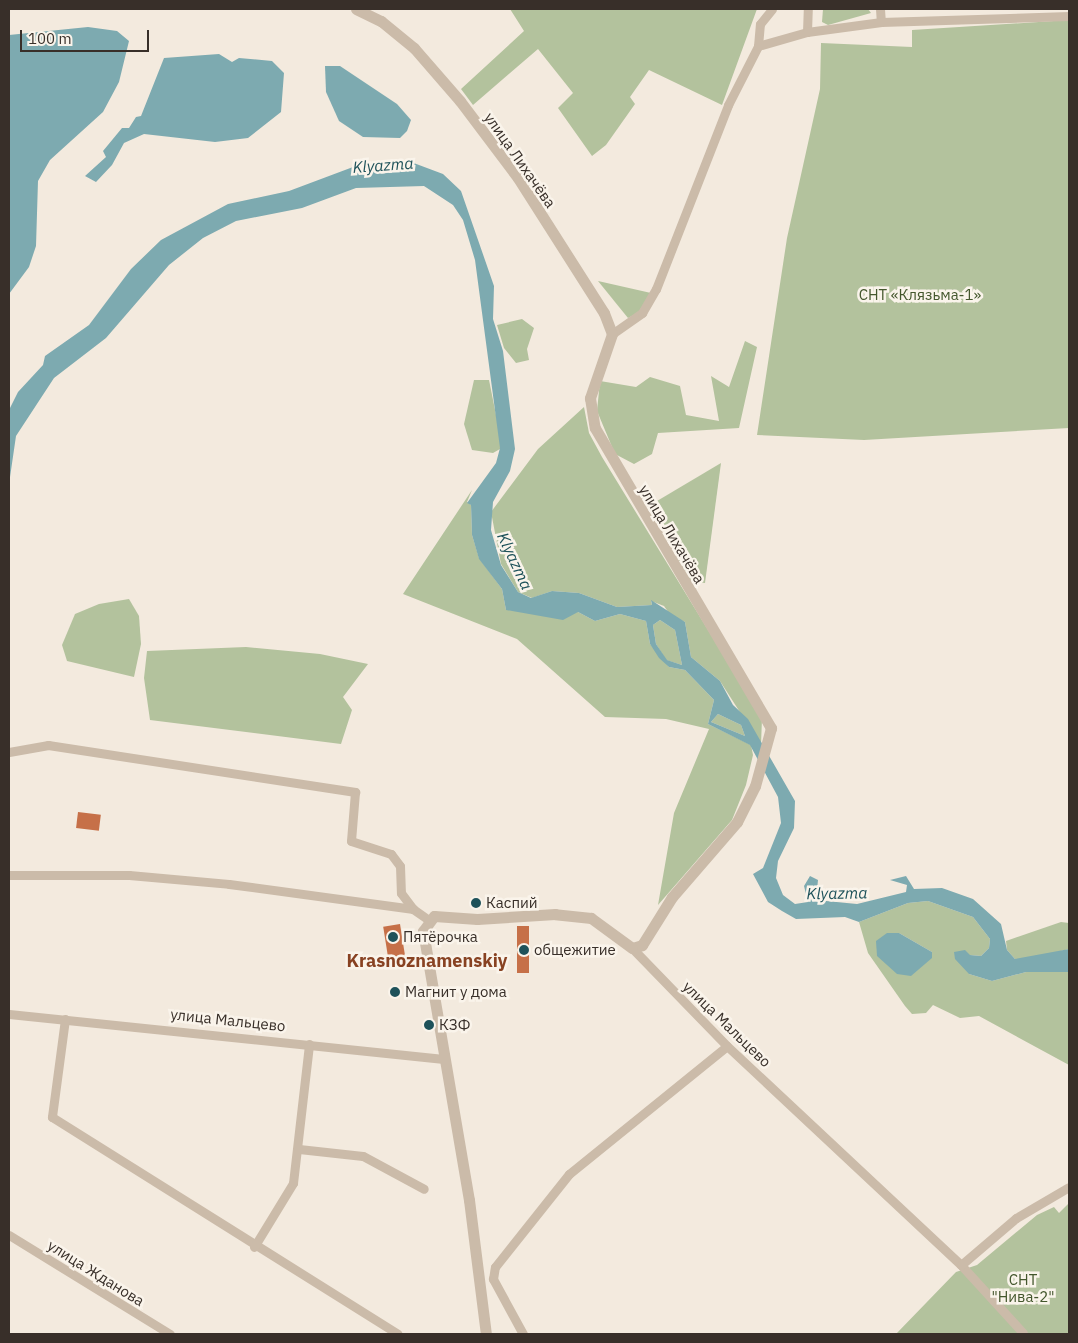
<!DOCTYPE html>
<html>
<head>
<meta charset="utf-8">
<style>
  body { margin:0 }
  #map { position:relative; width:1078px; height:1343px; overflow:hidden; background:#f3eade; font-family:"IBM Plex Sans",sans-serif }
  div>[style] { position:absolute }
  .green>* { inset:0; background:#b3c29d }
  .water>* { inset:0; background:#7daab0 }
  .building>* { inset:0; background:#c67048; transform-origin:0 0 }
  .minor>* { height:9px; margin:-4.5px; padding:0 4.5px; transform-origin:4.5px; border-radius:4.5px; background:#cbbba9 }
  .tertiary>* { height:11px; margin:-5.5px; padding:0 5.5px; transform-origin:5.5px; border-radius:5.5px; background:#cbbba9 }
  .dots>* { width:14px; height:14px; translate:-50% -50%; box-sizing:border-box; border:2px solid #faf4eb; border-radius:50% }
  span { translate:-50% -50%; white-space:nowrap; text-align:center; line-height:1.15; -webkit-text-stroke:5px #faf4eb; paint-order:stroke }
  .street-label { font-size:15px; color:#382f29 }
  .park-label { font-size:15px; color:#44572d }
  .poi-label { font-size:15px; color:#382f29 }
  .left { translate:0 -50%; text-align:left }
  .water-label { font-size:16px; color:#1e525a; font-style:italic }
  .quarter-label { font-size:18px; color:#884222; font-weight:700 }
  .frame { position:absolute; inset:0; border:10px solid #382f29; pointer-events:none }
  .scale { position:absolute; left:20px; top:30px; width:129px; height:22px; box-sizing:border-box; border:2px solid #382f29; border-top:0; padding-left:6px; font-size:15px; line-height:18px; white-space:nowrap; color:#382f29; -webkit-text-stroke:4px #faf4eb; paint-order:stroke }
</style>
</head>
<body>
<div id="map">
  <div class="green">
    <i style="clip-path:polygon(510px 9px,757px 9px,722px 105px,649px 70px,630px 97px,635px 104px,606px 145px,592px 156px,558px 108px,573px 93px,538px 49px,473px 105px,461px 89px,524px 31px)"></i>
    <i style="clip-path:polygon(823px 9px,868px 9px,871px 13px,828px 25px,822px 22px)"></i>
    <i style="clip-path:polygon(1069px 20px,1069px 428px,864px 440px,757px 435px,787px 238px,820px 89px,821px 43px,912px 47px,912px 30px)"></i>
    <i style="clip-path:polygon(598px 281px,651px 293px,638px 313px,628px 318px)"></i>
    <i style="clip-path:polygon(522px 319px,534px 328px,527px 349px,529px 360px,516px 363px,504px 348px,497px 325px)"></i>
    <i style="clip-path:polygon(745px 341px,757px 347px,739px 428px,658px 433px,652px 454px,634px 464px,615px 454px,597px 411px,600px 381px,636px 387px,650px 377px,680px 386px,686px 415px,719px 421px,711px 376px,729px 387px)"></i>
    <i style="clip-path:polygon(474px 380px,489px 380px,500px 435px,500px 449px,493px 453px,472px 450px,464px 424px)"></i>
    <i style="clip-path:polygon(584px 407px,589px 433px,602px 457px,762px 718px,761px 745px,720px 681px,691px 657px,685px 622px,671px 616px,664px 606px,651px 601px,652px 605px,617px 607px,579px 593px,552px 591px,532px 598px,518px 592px,501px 564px,491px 512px,538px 449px)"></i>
    <i style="clip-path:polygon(721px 463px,705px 583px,689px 581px,653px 508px,657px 501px)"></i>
    <i style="clip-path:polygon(472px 490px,467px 502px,471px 505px,472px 535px,479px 558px,502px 589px,506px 610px,578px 612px,595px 621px,620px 614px,646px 621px,650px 644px,669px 667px,685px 670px,714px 700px,708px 724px,751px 745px,753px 755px,746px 785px,732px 820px,658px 905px,674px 813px,709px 729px,666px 719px,605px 717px,517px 639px,403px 594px)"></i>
    <i style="clip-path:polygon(129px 599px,139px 616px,141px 644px,134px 677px,67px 661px,62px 645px,75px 614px,99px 604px)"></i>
    <i style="clip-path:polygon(660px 620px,675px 630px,682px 665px,666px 660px,656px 644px,653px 625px)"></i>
    <i style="clip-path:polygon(246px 647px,320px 654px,368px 664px,343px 697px,352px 710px,341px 744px,150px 720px,144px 678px,147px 651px)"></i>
    <i style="clip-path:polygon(718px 714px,741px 725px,745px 736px,711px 722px)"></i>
    <i style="clip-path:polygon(evenodd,928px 901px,973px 917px,990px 939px,989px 948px,981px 956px,970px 955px,969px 974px,992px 981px,1026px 972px,1069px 972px,1069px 1065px,979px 1016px,960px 1018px,933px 1005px,926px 1013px,912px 1014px,905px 1006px,868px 953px,859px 922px,908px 903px,928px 901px,899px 933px,932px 952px,913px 970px,899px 933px)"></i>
    <i style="clip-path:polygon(1061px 922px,1069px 923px,1069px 949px,1025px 960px,1015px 959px,1007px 950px,1006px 941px)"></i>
    <i style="clip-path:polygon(1069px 1203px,1069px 1334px,896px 1334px,956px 1272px,977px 1265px,1037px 1215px,1054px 1207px,1059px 1213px)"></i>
  </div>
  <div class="water">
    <i style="clip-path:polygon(88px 27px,117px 31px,129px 41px,119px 82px,103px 112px,50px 160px,38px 181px,36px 246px,29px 267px,9px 294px,9px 35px)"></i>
    <i style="clip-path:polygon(219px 54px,232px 62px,239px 58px,272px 61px,284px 73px,281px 112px,248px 138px,215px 142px,144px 134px,124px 143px,112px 165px,96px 182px,85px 176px,106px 157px,103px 151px,122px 128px,129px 128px,136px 117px,141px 116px,164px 58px)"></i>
    <i style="clip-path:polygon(325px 66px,340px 66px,397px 104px,411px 120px,407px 131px,400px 138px,363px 137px,339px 121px,326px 92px)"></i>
    <i style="clip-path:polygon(evenodd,411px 162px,443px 174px,461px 191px,494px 286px,493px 319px,503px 351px,515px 449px,510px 471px,493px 502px,491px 530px,501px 565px,518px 592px,531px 598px,552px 591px,579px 593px,617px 607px,652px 605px,651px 600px,685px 622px,691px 657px,720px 681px,733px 705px,748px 719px,795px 801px,794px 828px,778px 861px,776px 878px,783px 895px,795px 904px,808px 902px,804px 886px,810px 876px,818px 880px,816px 900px,857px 904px,906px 892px,907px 885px,890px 880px,906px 876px,914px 889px,942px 888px,973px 899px,1001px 924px,1007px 950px,1015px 959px,1069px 949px,1069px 972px,1026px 972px,992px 981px,969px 974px,955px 959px,954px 952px,965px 950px,970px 955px,981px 956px,989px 948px,990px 939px,973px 917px,928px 901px,908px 903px,859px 922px,845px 917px,796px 919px,782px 911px,768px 902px,753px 874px,763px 868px,781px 823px,778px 797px,750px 745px,708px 724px,714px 700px,685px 670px,669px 667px,659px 658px,650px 644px,646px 621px,620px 614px,595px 621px,578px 612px,563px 620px,506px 610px,502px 589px,479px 559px,472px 535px,471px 505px,467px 503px,496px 463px,500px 448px,475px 260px,463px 220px,453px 205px,424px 186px,356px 188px,302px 208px,236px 221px,203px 238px,169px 265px,106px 338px,54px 378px,16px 436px,9px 484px,9px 410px,18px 392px,43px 365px,45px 356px,89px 325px,131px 269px,161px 240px,228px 204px,289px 191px,353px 167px,382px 169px,411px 162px,660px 620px,675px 630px,682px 665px,667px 660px,656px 644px,653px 625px,660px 620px,411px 162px,718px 714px,741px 725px,745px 736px,711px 722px,718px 714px)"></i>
    <i style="clip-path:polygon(887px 933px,899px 933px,932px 952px,932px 958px,911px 976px,897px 974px,877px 956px,876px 941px)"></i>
  </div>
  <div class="building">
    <i style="left:78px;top:812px;width:23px;height:16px;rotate:7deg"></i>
    <i style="left:400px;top:924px;width:33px;height:17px;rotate:81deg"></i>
    <i style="left:517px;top:926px;width:12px;height:47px"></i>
  </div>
  <div class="minor">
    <i style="left:880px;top:9px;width:13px;rotate:86deg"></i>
    <i style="left:807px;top:32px;width:23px;rotate:-88deg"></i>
    <i style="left:758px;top:46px;width:51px;rotate:-15.9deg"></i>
    <i style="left:807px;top:32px;width:75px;rotate:-7.7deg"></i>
    <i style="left:881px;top:22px;width:188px;rotate:-1.8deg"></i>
    <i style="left:612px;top:334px;width:37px;rotate:-35deg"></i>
    <i style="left:642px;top:313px;width:28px;rotate:-60deg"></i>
    <i style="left:656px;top:289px;width:198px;rotate:-68.6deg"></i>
    <i style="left:728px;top:105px;width:66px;rotate:-63deg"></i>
    <i style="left:758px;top:46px;width:22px;rotate:-85deg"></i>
    <i style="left:760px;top:24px;width:19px;rotate:-51deg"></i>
    <i style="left:9px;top:752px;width:40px;rotate:-10deg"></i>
    <i style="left:48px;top:745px;width:311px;rotate:8.7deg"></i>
    <i style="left:355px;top:792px;width:49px;rotate:94.7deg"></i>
    <i style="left:351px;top:841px;width:42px;rotate:18deg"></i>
    <i style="left:391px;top:854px;width:15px;rotate:53deg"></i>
    <i style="left:400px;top:866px;width:27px;rotate:88deg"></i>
    <i style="left:401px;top:893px;width:20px;rotate:53deg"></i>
    <i style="left:9px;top:875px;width:120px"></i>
    <i style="left:129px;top:875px;width:100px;rotate:5.1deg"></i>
    <i style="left:229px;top:884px;width:186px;rotate:7.7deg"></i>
    <i style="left:413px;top:909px;width:19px;rotate:35deg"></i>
    <i style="left:632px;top:948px;width:136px;rotate:45.9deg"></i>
    <i style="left:727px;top:1046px;width:320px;rotate:43.1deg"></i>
    <i style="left:961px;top:1265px;width:92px;rotate:47.6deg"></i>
    <i style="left:9px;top:1014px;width:437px;rotate:5.9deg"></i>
    <i style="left:65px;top:1019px;width:99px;rotate:97.6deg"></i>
    <i style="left:52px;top:1117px;width:408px;rotate:32.1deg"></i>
    <i style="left:299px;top:1149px;width:64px;rotate:6.2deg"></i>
    <i style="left:363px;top:1156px;width:69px;rotate:28.4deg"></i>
    <i style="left:9px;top:1235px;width:189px;rotate:31.6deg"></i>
    <i style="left:254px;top:1247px;width:75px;rotate:-58.6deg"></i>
    <i style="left:293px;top:1183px;width:140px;rotate:-83.4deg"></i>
    <i style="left:961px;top:1265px;width:72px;rotate:-40.5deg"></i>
    <i style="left:1016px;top:1218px;width:61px;rotate:-30.3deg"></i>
    <i style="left:523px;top:1334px;width:63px;rotate:-118.6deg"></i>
    <i style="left:493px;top:1279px;width:12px;rotate:-81deg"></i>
    <i style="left:495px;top:1267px;width:119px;rotate:-51.5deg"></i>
    <i style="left:569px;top:1174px;width:203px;rotate:-39deg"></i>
  </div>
  <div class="tertiary">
    <i style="left:356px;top:9px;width:28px;rotate:26deg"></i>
    <i style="left:381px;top:21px;width:43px;rotate:39.3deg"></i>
    <i style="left:414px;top:48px;width:70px;rotate:49deg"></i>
    <i style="left:460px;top:101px;width:96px;rotate:53deg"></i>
    <i style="left:518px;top:178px;width:160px;rotate:57.5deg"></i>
    <i style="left:604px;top:313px;width:22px;rotate:69deg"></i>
    <i style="left:612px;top:334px;width:68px;rotate:109deg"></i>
    <i style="left:590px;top:398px;width:30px;rotate:81deg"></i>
    <i style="left:595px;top:428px;width:348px;rotate:59.6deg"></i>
    <i style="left:771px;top:728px;width:60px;rotate:105.4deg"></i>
    <i style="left:755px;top:786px;width:40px;rotate:116.6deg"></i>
    <i style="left:737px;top:822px;width:99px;rotate:130.9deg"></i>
    <i style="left:672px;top:897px;width:57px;rotate:122deg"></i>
    <i style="left:642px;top:945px;width:10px;rotate:163deg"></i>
    <i style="left:632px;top:948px;width:51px;rotate:-143.8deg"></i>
    <i style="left:591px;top:918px;width:36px;rotate:-174deg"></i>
    <i style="left:555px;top:914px;width:78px;rotate:176.3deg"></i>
    <i style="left:477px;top:919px;width:43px;rotate:-176deg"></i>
    <i style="left:434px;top:916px;width:19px;rotate:126deg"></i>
    <i style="left:423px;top:931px;width:273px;rotate:80.3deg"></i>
    <i style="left:469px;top:1200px;width:135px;rotate:82.8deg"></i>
  </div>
  <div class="dots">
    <i style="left:476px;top:903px;background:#1e525a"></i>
    <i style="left:393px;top:937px;background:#1e525a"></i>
    <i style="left:524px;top:950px;background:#1e525a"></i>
    <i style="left:395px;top:992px;background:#1e525a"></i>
    <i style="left:429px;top:1025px;background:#1e525a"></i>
  </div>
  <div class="street-label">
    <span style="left:520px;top:160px;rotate:55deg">улица Лихачёва</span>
    <span style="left:672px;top:534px;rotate:59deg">улица Лихачёва</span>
    <span style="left:228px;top:1020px;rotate:6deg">улица Мальцево</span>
    <span style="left:727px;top:1024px;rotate:44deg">улица Мальцево</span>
    <span style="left:96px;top:1273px;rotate:32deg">улица Жданова</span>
  </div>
  <div class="park-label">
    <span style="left:920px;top:295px">СНТ «Клязьма-1»</span>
    <span style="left:1023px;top:1288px">СНТ<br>"Нива-2"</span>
  </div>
  <div class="poi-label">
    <span class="left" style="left:486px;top:903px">Каспий</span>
    <span class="left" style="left:403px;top:937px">Пятёрочка</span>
    <span class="left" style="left:534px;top:950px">общежитие</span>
    <span class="left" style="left:405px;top:992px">Магнит у дома</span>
    <span class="left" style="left:439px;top:1025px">КЗФ</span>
  </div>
  <div class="water-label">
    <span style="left:383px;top:165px;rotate:-4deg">Klyazma</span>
    <span style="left:515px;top:561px;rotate:65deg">Klyazma</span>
    <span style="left:837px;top:893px;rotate:-1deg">Klyazma</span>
  </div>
  <div class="quarter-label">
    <span style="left:427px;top:961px">Krasnoznamenskiy</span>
  </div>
  <div class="frame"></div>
  <div class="scale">100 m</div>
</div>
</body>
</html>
